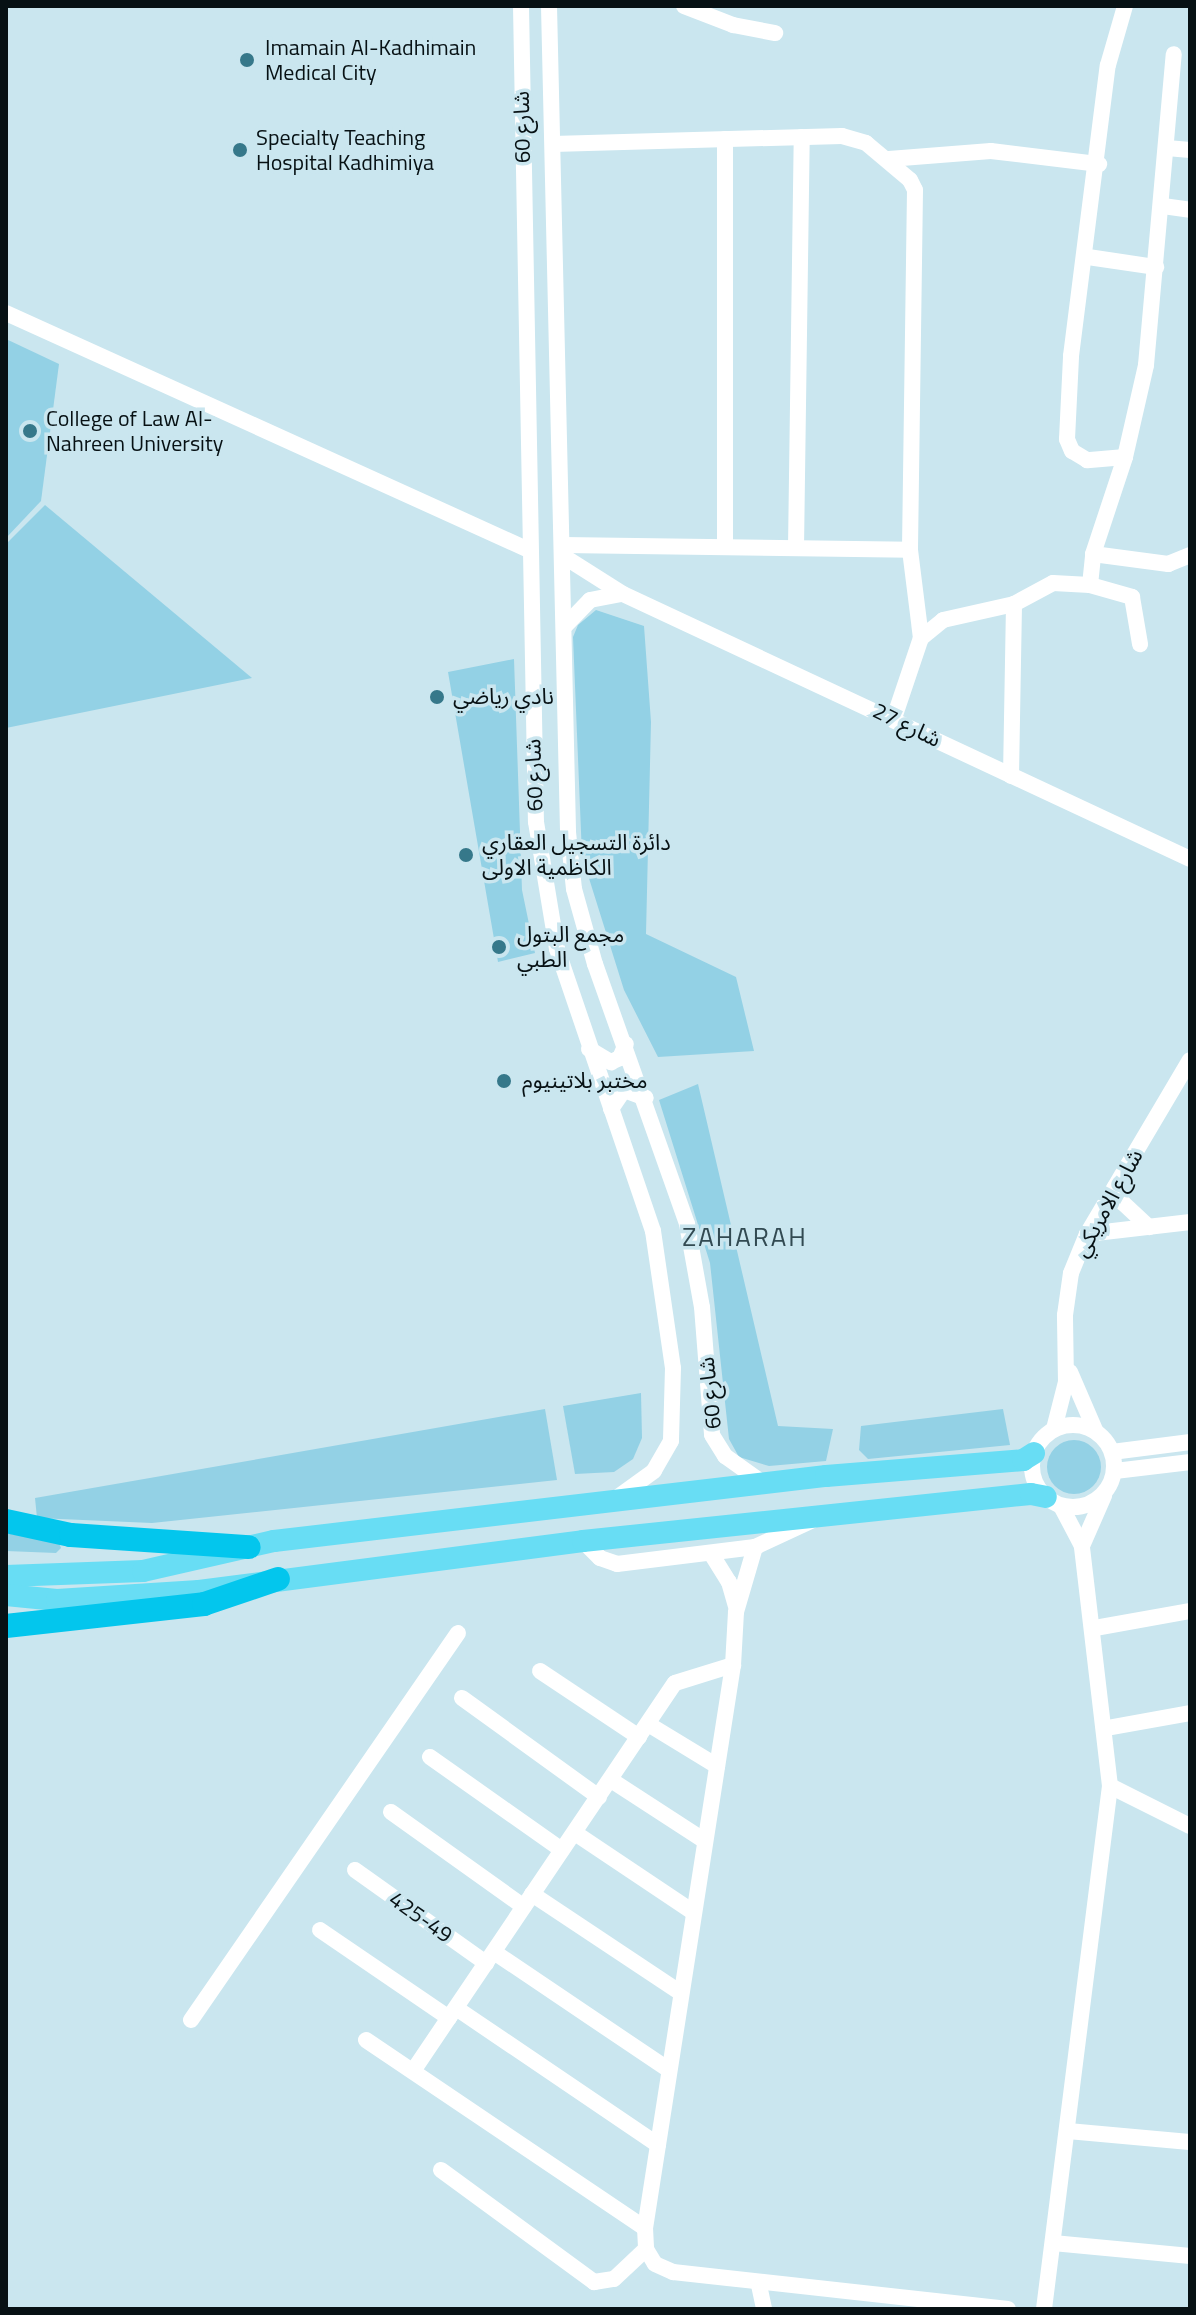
<!DOCTYPE html>
<html>
<head>
<meta charset="utf-8">
<style>
  body { margin:0 }
  #map { position:relative; width:1196px; height:2315px; overflow:hidden; background:#cae6ef; font-family:"Titillium Web","Noto Sans Arabic",sans-serif }
  div>[style] { position:absolute }
  .green>* { inset:0; background:#93d1e5 }
  .round { border-radius:50% }
  .minor>* { height:16px; margin:-8px; padding:0 8px; transform-origin:8px; border-radius:8px; background:#fff }
  .minor>.ring { margin:-8px; padding:0; box-sizing:content-box; background:none; border:16px solid #fff; border-radius:50% }
  .major>* { height:22px; margin:-11px; padding:0 11px; transform-origin:11px; border-radius:11px; background:#68ddf4 }
  .highway>* { height:24px; margin:-12px; padding:0 12px; transform-origin:12px; border-radius:12px; background:#03c6ed }
  .dots>* { width:22px; height:22px; translate:-50% -50%; box-sizing:border-box; border:4px solid #cae6ef; border-radius:50% }
  span { translate:-50% -50%; white-space:nowrap; text-align:center; line-height:1.15; -webkit-text-stroke:7px #cae6ef; paint-order:stroke }
  .poi-label { font-size:22px; color:#071114 }
  .left { translate:0 -50%; text-align:left }
  .street-label { font-size:22px; color:#071114 }
  .quarter-label { font-size:26px; color:#324a52; letter-spacing:2px }
  .frame { position:absolute; inset:0; border:8px solid #071114; pointer-events:none }
</style>
</head>
<body>
<div id="map">
  <div class="green">
    <i style="clip-path:polygon(6px 339px,59px 364px,41px 501px,6px 538px)"></i>
    <i style="clip-path:polygon(45px 505px,252px 678px,6px 728px,6px 544px)"></i>
    <i style="clip-path:polygon(596px 610px,644px 626px,651px 722px,646px 934px,736px 977px,754px 1051px,658px 1057px,624px 990px,582px 856px,573px 637px,578px 625px)"></i>
    <i style="clip-path:polygon(514px 659px,522px 890px,535px 953px,498px 962px,448px 672px)"></i>
    <i style="clip-path:polygon(698px 1084px,778px 1426px,833px 1429px,826px 1461px,769px 1466px,739px 1457px,729px 1439px,710px 1263px,659px 1100px)"></i>
    <i style="clip-path:polygon(641px 1393px,642px 1438px,633px 1459px,614px 1472px,575px 1474px,563px 1406px)"></i>
    <i style="clip-path:polygon(545px 1409px,557px 1480px,152px 1523px,37px 1518px,35px 1498px)"></i>
    <i style="clip-path:polygon(1003px 1409px,1010px 1445px,868px 1459px,859px 1450px,861px 1426px)"></i>
    <i class="round" style="left:1047px;top:1440px;width:54px;height:54px"></i>
    <i style="clip-path:polygon(6px 1533px,59px 1543px,61px 1548px,56px 1553px,6px 1551px)"></i>
  </div>
  <div class="minor">
    <i style="left:521px;top:6px;width:816px;rotate:88.95deg"></i>
    <i style="left:536px;top:822px;width:129px;rotate:80.6deg"></i>
    <i style="left:557px;top:949px;width:298px;rotate:71.2deg"></i>
    <i style="left:653px;top:1231px;width:138px;rotate:81.7deg"></i>
    <i style="left:673px;top:1368px;width:73px;rotate:91.6deg"></i>
    <i style="left:671px;top:1441px;width:34px;rotate:120deg"></i>
    <i style="left:654px;top:1471px;width:44px;rotate:144.2deg"></i>
    <i style="left:549px;top:6px;width:826px;rotate:88.68deg"></i>
    <i style="left:568px;top:832px;width:57px;rotate:84deg"></i>
    <i style="left:574px;top:889px;width:78px;rotate:74.4deg"></i>
    <i style="left:595px;top:964px;width:276px;rotate:70.5deg"></i>
    <i style="left:687px;top:1224px;width:84px;rotate:79.8deg"></i>
    <i style="left:702px;top:1307px;width:128px;rotate:85.5deg"></i>
    <i style="left:712px;top:1435px;width:25px;rotate:58deg"></i>
    <i style="left:725px;top:1456px;width:47px;rotate:35.4deg"></i>
    <i style="left:684px;top:6px;width:53px;rotate:21.2deg"></i>
    <i style="left:733px;top:25px;width:43px;rotate:10.8deg"></i>
    <i style="left:553px;top:144px;width:289px;rotate:-1.6deg"></i>
    <i style="left:842px;top:136px;width:25px;rotate:16deg"></i>
    <i style="left:866px;top:143px;width:57px;rotate:40.1deg"></i>
    <i style="left:910px;top:180px;width:11px;rotate:63deg"></i>
    <i style="left:915px;top:190px;width:360px;rotate:90.8deg"></i>
    <i style="left:910px;top:550px;width:89px;rotate:82.9deg"></i>
    <i style="left:1167px;top:148px;width:23px;rotate:5deg"></i>
    <i style="left:889px;top:159px;width:102px;rotate:-4.5deg"></i>
    <i style="left:991px;top:151px;width:109px;rotate:6.9deg"></i>
    <i style="left:1163px;top:206px;width:27px;rotate:8deg"></i>
    <i style="left:1088px;top:257px;width:69px;rotate:8.4deg"></i>
    <i style="left:6px;top:313px;width:574px;rotate:24.38deg"></i>
    <i style="left:1125px;top:457px;width:38px;rotate:175deg"></i>
    <i style="left:1087px;top:460px;width:17px;rotate:-149deg"></i>
    <i style="left:1072px;top:451px;width:13px;rotate:-113deg"></i>
    <i style="left:1067px;top:439px;width:83px;rotate:-87.2deg"></i>
    <i style="left:1071px;top:356px;width:293px;rotate:-82.8deg"></i>
    <i style="left:1108px;top:65px;width:61px;rotate:-73.9deg"></i>
    <i style="left:563px;top:545px;width:347px;rotate:0.8deg"></i>
    <i style="left:725px;top:546px;width:407px;rotate:-90deg"></i>
    <i style="left:796px;top:548px;width:411px;rotate:-89.2deg"></i>
    <i style="left:1093px;top:554px;width:76px;rotate:7.6deg"></i>
    <i style="left:1168px;top:564px;width:24px;rotate:-22deg"></i>
    <i style="left:563px;top:556px;width:71px;rotate:32.3deg"></i>
    <i style="left:623px;top:594px;width:626px;rotate:25.05deg"></i>
    <i style="left:1090px;top:585px;width:31px;rotate:-84deg"></i>
    <i style="left:1093px;top:554px;width:102px;rotate:-71.7deg"></i>
    <i style="left:1125px;top:457px;width:94px;rotate:-77.1deg"></i>
    <i style="left:1146px;top:365px;width:312px;rotate:-84.9deg"></i>
    <i style="left:565px;top:626px;width:36px;rotate:-46deg"></i>
    <i style="left:590px;top:600px;width:32px;rotate:-11deg"></i>
    <i style="left:894px;top:718px;width:84px;rotate:-71.4deg"></i>
    <i style="left:921px;top:638px;width:28px;rotate:-39deg"></i>
    <i style="left:943px;top:620px;width:73px;rotate:-12.7deg"></i>
    <i style="left:1014px;top:604px;width:44px;rotate:-28.3deg"></i>
    <i style="left:1053px;top:583px;width:37px;rotate:3deg"></i>
    <i style="left:1090px;top:585px;width:44px;rotate:15.9deg"></i>
    <i style="left:1132px;top:597px;width:48px;rotate:80.3deg"></i>
    <i style="left:1011px;top:776px;width:172px;rotate:-89deg"></i>
    <i style="left:589px;top:1049px;width:26px;rotate:31deg"></i>
    <i style="left:611px;top:1062px;width:10px;rotate:-24deg"></i>
    <i style="left:620px;top:1058px;width:15px;rotate:-67deg"></i>
    <i style="left:611px;top:1109px;width:23px;rotate:-56deg"></i>
    <i style="left:624px;top:1090px;width:23px;rotate:20deg"></i>
    <i style="left:1115px;top:1187px;width:17px;rotate:65deg"></i>
    <i style="left:1122px;top:1202px;width:37px;rotate:43deg"></i>
    <i style="left:1087px;top:1234px;width:104px;rotate:-6.6deg"></i>
    <i style="left:1070px;top:1372px;width:65px;rotate:66.6deg"></i>
    <i class="ring" style="left:1032px;top:1425px;width:66px;height:66px"></i>
    <i style="left:1054px;top:1429px;width:49px;rotate:-75.7deg"></i>
    <i style="left:1066px;top:1382px;width:67px;rotate:-90.9deg"></i>
    <i style="left:1065px;top:1315px;width:42px;rotate:-81.9deg"></i>
    <i style="left:1071px;top:1273px;width:42px;rotate:-67.7deg"></i>
    <i style="left:1087px;top:1234px;width:202px;rotate:-59.4deg"></i>
    <i style="left:1112px;top:1452px;width:79px;rotate:-7.3deg"></i>
    <i style="left:1115px;top:1471px;width:76px;rotate:-6.8deg"></i>
    <i style="left:583px;top:1541px;width:24px;rotate:45deg"></i>
    <i style="left:600px;top:1558px;width:18px;rotate:19deg"></i>
    <i style="left:617px;top:1564px;width:139px;rotate:-7deg"></i>
    <i style="left:755px;top:1547px;width:64px;rotate:-25deg"></i>
    <i style="left:1082px;top:1546px;width:55px;rotate:-66.3deg"></i>
    <i style="left:755px;top:1547px;width:68px;rotate:106.3deg"></i>
    <i style="left:736px;top:1612px;width:53px;rotate:93.2deg"></i>
    <i style="left:733px;top:1665px;width:570px;rotate:98.88deg"></i>
    <i style="left:645px;top:2228px;width:21px;rotate:87deg"></i>
    <i style="left:646px;top:2249px;width:17px;rotate:59deg"></i>
    <i style="left:655px;top:2264px;width:20px;rotate:24deg"></i>
    <i style="left:673px;top:2272px;width:337px;rotate:6.3deg"></i>
    <i style="left:712px;top:1555px;width:32px;rotate:58deg"></i>
    <i style="left:729px;top:1582px;width:25px;rotate:74deg"></i>
    <i style="left:1095px;top:1628px;width:97px;rotate:-10.1deg"></i>
    <i style="left:540px;top:1671px;width:119px;rotate:33.7deg"></i>
    <i style="left:462px;top:1698px;width:169px;rotate:35.9deg"></i>
    <i style="left:648px;top:1724px;width:81px;rotate:31.3deg"></i>
    <i style="left:1107px;top:1728px;width:84px;rotate:-10.2deg"></i>
    <i style="left:430px;top:1757px;width:161px;rotate:35.2deg"></i>
    <i style="left:611px;top:1780px;width:112px;rotate:33deg"></i>
    <i style="left:1110px;top:1786px;width:89px;rotate:26.6deg"></i>
    <i style="left:391px;top:1812px;width:163px;rotate:35.5deg"></i>
    <i style="left:575px;top:1833px;width:142px;rotate:33.8deg"></i>
    <i style="left:355px;top:1870px;width:161px;rotate:35.4deg"></i>
    <i style="left:532px;top:1894px;width:179px;rotate:33.6deg"></i>
    <i style="left:320px;top:1930px;width:156px;rotate:34.3deg"></i>
    <i style="left:494px;top:1952px;width:211px;rotate:34deg"></i>
    <i style="left:456px;top:2008px;width:244px;rotate:34.1deg"></i>
    <i style="left:191px;top:2020px;width:470px;rotate:-55.4deg"></i>
    <i style="left:366px;top:2040px;width:336px;rotate:34deg"></i>
    <i style="left:413px;top:2071px;width:468px;rotate:-56deg"></i>
    <i style="left:675px;top:1683px;width:61px;rotate:-17.2deg"></i>
    <i style="left:1068px;top:2131px;width:122px;rotate:5.2deg"></i>
    <i style="left:441px;top:2170px;width:190px;rotate:36.2deg"></i>
    <i style="left:594px;top:2282px;width:20px;rotate:-9deg"></i>
    <i style="left:614px;top:2279px;width:44px;rotate:-43.2deg"></i>
    <i style="left:1053px;top:2243px;width:138px;rotate:5.4deg"></i>
    <i style="left:759px;top:2285px;width:25px;rotate:78deg"></i>
    <i style="left:1044px;top:2309px;width:527px;rotate:-82.81deg"></i>
    <i style="left:1110px;top:1786px;width:242px;rotate:-96.7deg"></i>
    <i style="left:1082px;top:1546px;width:45px;rotate:-117.7deg"></i>
  </div>
  <div class="major">
    <i style="left:6px;top:1576px;width:137px;rotate:-2.1deg"></i>
    <i style="left:143px;top:1571px;width:134px;rotate:-12.9deg"></i>
    <i style="left:274px;top:1541px;width:556px;rotate:-6.72deg"></i>
    <i style="left:826px;top:1476px;width:198px;rotate:-4.6deg"></i>
    <i style="left:1023px;top:1460px;width:13px;rotate:-32deg"></i>
    <i style="left:6px;top:1595px;width:51px;rotate:5.6deg"></i>
    <i style="left:57px;top:1600px;width:142px;rotate:-3.6deg"></i>
    <i style="left:199px;top:1591px;width:387px;rotate:-7.4deg"></i>
    <i style="left:583px;top:1541px;width:450px;rotate:-6deg"></i>
    <i style="left:1031px;top:1494px;width:15px;rotate:11deg"></i>
  </div>
  <div class="highway">
    <i style="left:6px;top:1521px;width:66px;rotate:12.2deg"></i>
    <i style="left:71px;top:1535px;width:178px;rotate:3.9deg"></i>
    <i style="left:6px;top:1626px;width:199px;rotate:-6.3deg"></i>
    <i style="left:204px;top:1604px;width:78px;rotate:-18.7deg"></i>
  </div>
  <div class="dots">
    <i style="left:247px;top:60px;background:#36788a"></i>
    <i style="left:240px;top:150px;background:#36788a"></i>
    <i style="left:30px;top:431px;background:#36788a"></i>
    <i style="left:437px;top:697px;background:#36788a"></i>
    <i style="left:466px;top:855px;background:#36788a"></i>
    <i style="left:499px;top:947px;background:#36788a"></i>
    <i style="left:504px;top:1081px;background:#36788a"></i>
  </div>
  <div class="poi-label">
    <span class="left" style="left:265px;top:60px">Imamain Al-Kadhimain<br>Medical City</span>
    <span class="left" style="left:256px;top:150px">Specialty Teaching<br>Hospital Kadhimiya</span>
    <span class="left" style="left:46px;top:431px">College of Law Al-<br>Nahreen University</span>
    <span class="left" style="left:453px;top:697px">نادي رياضي</span>
    <span class="left" style="left:482px;top:855px">دائرة التسجيل العقاري<br>الكاظمية الاولى</span>
    <span class="left" style="left:517px;top:947px">مجمع البتول<br>الطبي</span>
    <span class="left" style="left:522px;top:1081px">مختبر بلاتينيوم</span>
  </div>
  <div class="street-label">
    <span style="left:522px;top:127px;rotate:-91deg">شارع 60</span>
    <span style="left:907px;top:725px;rotate:26deg">شارع 27</span>
    <span style="left:534px;top:775px;rotate:-92deg">شارع 60</span>
    <span style="left:1108px;top:1203px;rotate:-61deg">شارع الامريكي</span>
    <span style="left:710px;top:1393px;rotate:-96deg">شارع 60</span>
    <span style="left:421px;top:1917px;rotate:35deg">425-49</span>
  </div>
  <div class="quarter-label">
    <span style="left:745px;top:1237px">ZAHARAH</span>
  </div>
  <div class="frame"></div>
</div>
</body>
</html>
